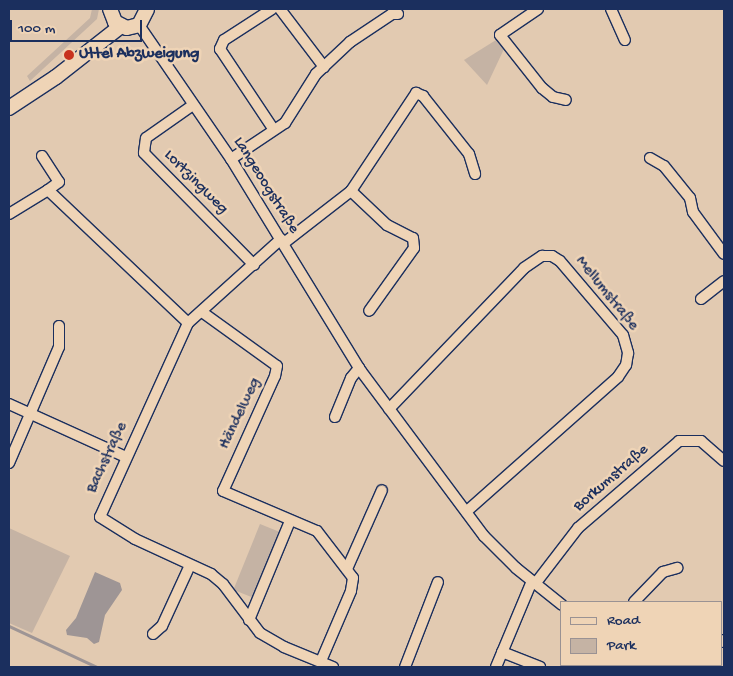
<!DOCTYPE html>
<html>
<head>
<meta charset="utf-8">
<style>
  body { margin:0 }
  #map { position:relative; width:733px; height:676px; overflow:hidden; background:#e2cab1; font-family:"Gochi Hand",sans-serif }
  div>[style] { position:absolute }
  .green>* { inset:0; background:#c5b3a4; transform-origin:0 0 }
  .water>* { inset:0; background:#9e9595 }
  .stream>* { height:2.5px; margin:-1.25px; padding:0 1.25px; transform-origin:1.25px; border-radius:1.25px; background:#9e9595 }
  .roads { filter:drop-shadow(1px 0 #1b2f5e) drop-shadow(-1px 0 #1b2f5e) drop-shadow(0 1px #1b2f5e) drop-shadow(0 -1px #1b2f5e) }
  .street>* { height:10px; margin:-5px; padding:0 5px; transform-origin:5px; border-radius:5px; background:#efd4b6 }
  .secondary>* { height:14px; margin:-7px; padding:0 7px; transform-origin:7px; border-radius:7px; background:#efd4b6 }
  .dots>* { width:14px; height:14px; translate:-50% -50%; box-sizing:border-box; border:2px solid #efd4b6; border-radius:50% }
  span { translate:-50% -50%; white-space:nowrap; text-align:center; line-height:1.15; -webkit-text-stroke:5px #efd4b6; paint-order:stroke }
  .poi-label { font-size:16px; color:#1b2f5e; font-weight:700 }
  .left { translate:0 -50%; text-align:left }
  .street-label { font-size:16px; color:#1b2f5e }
  .frame { position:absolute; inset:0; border:10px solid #1b2f5e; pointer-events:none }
  .legend { position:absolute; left:560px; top:601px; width:162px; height:65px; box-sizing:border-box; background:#efd4b6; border:1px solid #9a9293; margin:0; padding:6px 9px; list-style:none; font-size:15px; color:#1b2f5e }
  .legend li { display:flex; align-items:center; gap:10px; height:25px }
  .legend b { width:25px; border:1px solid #9a9293 }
  .scale { position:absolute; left:10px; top:20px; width:132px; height:22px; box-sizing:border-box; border:2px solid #1b2f5e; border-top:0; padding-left:6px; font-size:15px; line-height:18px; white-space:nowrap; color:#1b2f5e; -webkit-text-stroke:4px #efd4b6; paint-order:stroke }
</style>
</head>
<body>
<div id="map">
  <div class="green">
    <i style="clip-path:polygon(92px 9px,99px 9px,97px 19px,30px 81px,27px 76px,90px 18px)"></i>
    <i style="clip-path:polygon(496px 40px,504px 49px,487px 85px,464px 60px)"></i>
    <i style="left:260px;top:524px;width:22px;height:71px;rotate:22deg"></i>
    <i style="clip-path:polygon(9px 528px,70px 556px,32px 633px,9px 623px)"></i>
  </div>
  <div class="water">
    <i style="clip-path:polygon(95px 572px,120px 583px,122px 590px,105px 615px,99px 642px,94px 644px,87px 638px,67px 635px,66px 630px,76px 618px)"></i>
  </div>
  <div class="stream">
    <i style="left:9px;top:626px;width:97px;rotate:25deg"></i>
  </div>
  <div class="roads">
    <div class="street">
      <i style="left:272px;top:9px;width:57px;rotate:147.1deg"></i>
      <i style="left:224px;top:40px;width:10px;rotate:114deg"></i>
      <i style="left:220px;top:49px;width:97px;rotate:56.3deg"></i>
      <i style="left:280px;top:9px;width:73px;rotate:52.8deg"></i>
      <i style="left:538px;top:9px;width:46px;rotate:145.6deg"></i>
      <i style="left:500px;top:35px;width:68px;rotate:51.6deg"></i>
      <i style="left:542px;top:88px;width:14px;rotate:39deg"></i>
      <i style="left:553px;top:97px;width:13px;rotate:13deg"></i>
      <i style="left:611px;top:9px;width:34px;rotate:66deg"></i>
      <i style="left:139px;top:25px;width:163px;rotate:55.5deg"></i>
      <i style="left:231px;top:159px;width:249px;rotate:58.5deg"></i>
      <i style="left:361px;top:371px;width:206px;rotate:53.3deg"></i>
      <i style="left:484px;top:536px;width:45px;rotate:45deg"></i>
      <i style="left:516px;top:568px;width:59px;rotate:38.8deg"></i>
      <i style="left:193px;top:105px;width:57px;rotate:144.9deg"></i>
      <i style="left:146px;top:138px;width:15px;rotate:98deg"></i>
      <i style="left:144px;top:153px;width:157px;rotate:45.5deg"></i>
      <i style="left:42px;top:156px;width:31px;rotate:57deg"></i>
      <i style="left:59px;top:182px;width:14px;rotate:144deg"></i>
      <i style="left:650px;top:158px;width:16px;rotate:30deg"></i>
      <i style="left:664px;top:166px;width:41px;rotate:50.9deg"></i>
      <i style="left:690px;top:198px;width:14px;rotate:78deg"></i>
      <i style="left:693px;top:212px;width:52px;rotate:53.6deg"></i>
      <i style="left:231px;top:159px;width:65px;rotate:-33.7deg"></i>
      <i style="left:285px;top:123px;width:58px;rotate:-57.7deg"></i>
      <i style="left:316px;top:74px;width:47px;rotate:-43.3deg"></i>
      <i style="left:350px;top:42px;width:50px;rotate:-33.7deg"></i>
      <i style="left:392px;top:14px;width:6px"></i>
      <i style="left:351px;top:191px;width:50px;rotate:43.4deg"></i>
      <i style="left:387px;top:225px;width:29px;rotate:27deg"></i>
      <i style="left:413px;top:238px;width:10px;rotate:84deg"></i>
      <i style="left:414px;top:248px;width:77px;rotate:125.5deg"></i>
      <i style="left:9px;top:214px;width:46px;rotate:-31.6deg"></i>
      <i style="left:48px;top:190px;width:193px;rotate:43.5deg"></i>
      <i style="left:281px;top:239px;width:125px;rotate:137.9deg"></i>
      <i style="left:188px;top:323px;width:213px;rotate:114.4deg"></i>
      <i style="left:100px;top:517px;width:41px;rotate:32.2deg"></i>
      <i style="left:135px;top:539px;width:84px;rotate:24.7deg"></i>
      <i style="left:211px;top:574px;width:16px;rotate:40deg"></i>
      <i style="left:223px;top:584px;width:61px;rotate:52.9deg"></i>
      <i style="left:260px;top:633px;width:28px;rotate:30deg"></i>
      <i style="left:284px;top:647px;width:53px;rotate:22.2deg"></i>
      <i style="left:284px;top:243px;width:85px;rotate:-37.8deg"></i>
      <i style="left:351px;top:191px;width:118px;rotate:-56.4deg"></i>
      <i style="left:416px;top:93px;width:8px;rotate:23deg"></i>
      <i style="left:423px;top:96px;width:74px;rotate:51.6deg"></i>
      <i style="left:469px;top:154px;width:21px;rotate:73deg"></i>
      <i style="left:701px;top:299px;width:29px;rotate:-38deg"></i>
      <i style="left:202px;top:312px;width:92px;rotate:35.8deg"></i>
      <i style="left:277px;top:366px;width:10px;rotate:101deg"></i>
      <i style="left:275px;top:376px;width:126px;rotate:114.3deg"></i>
      <i style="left:223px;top:491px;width:102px;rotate:23.1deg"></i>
      <i style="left:317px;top:531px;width:59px;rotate:52.5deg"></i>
      <i style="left:353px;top:578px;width:13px;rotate:99deg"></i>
      <i style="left:351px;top:591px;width:76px;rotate:113.2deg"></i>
      <i style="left:9px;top:404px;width:128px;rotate:24.4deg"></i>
      <i style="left:389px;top:409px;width:195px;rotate:-46.2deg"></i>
      <i style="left:524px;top:268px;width:22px;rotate:-34deg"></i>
      <i style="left:542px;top:256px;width:10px"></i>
      <i style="left:552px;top:256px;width:9px;rotate:32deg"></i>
      <i style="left:560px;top:261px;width:97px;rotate:49.6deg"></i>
      <i style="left:623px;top:335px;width:19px;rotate:74deg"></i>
      <i style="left:628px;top:353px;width:12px;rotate:99deg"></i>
      <i style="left:626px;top:365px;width:14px;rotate:124deg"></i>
      <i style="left:618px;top:377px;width:203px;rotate:138.4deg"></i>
      <i style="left:335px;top:417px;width:42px;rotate:-67.7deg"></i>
      <i style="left:351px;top:378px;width:13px;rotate:-51deg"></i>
      <i style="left:9px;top:463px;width:126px;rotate:-66.7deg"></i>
      <i style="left:59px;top:347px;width:21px;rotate:-90deg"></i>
      <i style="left:347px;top:569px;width:86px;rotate:-66.1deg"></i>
      <i style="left:535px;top:584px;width:71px;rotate:-52.5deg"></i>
      <i style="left:578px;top:528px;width:133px;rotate:-40.7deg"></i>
      <i style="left:679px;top:441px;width:22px"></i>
      <i style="left:701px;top:441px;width:30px;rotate:41deg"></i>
      <i style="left:634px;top:602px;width:42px;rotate:-46deg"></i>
      <i style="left:663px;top:572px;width:15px;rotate:-16deg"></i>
      <i style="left:249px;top:620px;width:107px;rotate:-67.5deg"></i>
      <i style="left:153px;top:634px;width:12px;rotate:-42deg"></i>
      <i style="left:162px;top:626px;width:67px;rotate:-65.3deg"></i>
      <i style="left:722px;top:642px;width:3px;rotate:-45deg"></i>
      <i style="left:502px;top:652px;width:41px;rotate:21.5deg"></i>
      <i style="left:633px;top:665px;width:4px;rotate:34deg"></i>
      <i style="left:405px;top:667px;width:91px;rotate:-68.8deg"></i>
      <i style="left:496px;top:667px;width:93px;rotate:-67.3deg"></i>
      <i style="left:699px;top:667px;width:3px;rotate:-45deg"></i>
    </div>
    <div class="secondary">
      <i style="left:110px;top:9px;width:14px;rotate:69deg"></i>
      <i style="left:115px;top:22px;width:13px;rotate:27deg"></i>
      <i style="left:127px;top:28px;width:12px;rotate:-14deg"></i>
      <i style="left:139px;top:25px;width:18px;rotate:-63deg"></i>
      <i style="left:9px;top:108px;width:56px;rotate:-33.4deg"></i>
      <i style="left:56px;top:77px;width:83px;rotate:-38.1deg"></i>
    </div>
  </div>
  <div class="dots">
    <i style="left:69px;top:55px;background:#c8321e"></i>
  </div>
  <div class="poi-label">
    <span class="left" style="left:79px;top:55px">Uttel Abzweigung</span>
  </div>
  <div class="street-label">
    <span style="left:195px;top:183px;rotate:45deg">Lortzingweg</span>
    <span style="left:265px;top:186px;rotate:58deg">Langeoogstraße</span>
    <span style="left:606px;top:294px;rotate:51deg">Mellumstraße</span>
    <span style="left:241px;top:414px;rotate:-65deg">Händelweg</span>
    <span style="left:108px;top:458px;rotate:-65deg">Bachstraße</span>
    <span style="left:612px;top:479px;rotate:-41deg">Borkumstraße</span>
  </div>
  <div class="frame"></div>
  <ul class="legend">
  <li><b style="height:6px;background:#efd4b6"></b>Road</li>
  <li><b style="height:14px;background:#c5b3a4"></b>Park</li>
  </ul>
  <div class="scale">100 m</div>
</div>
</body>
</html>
